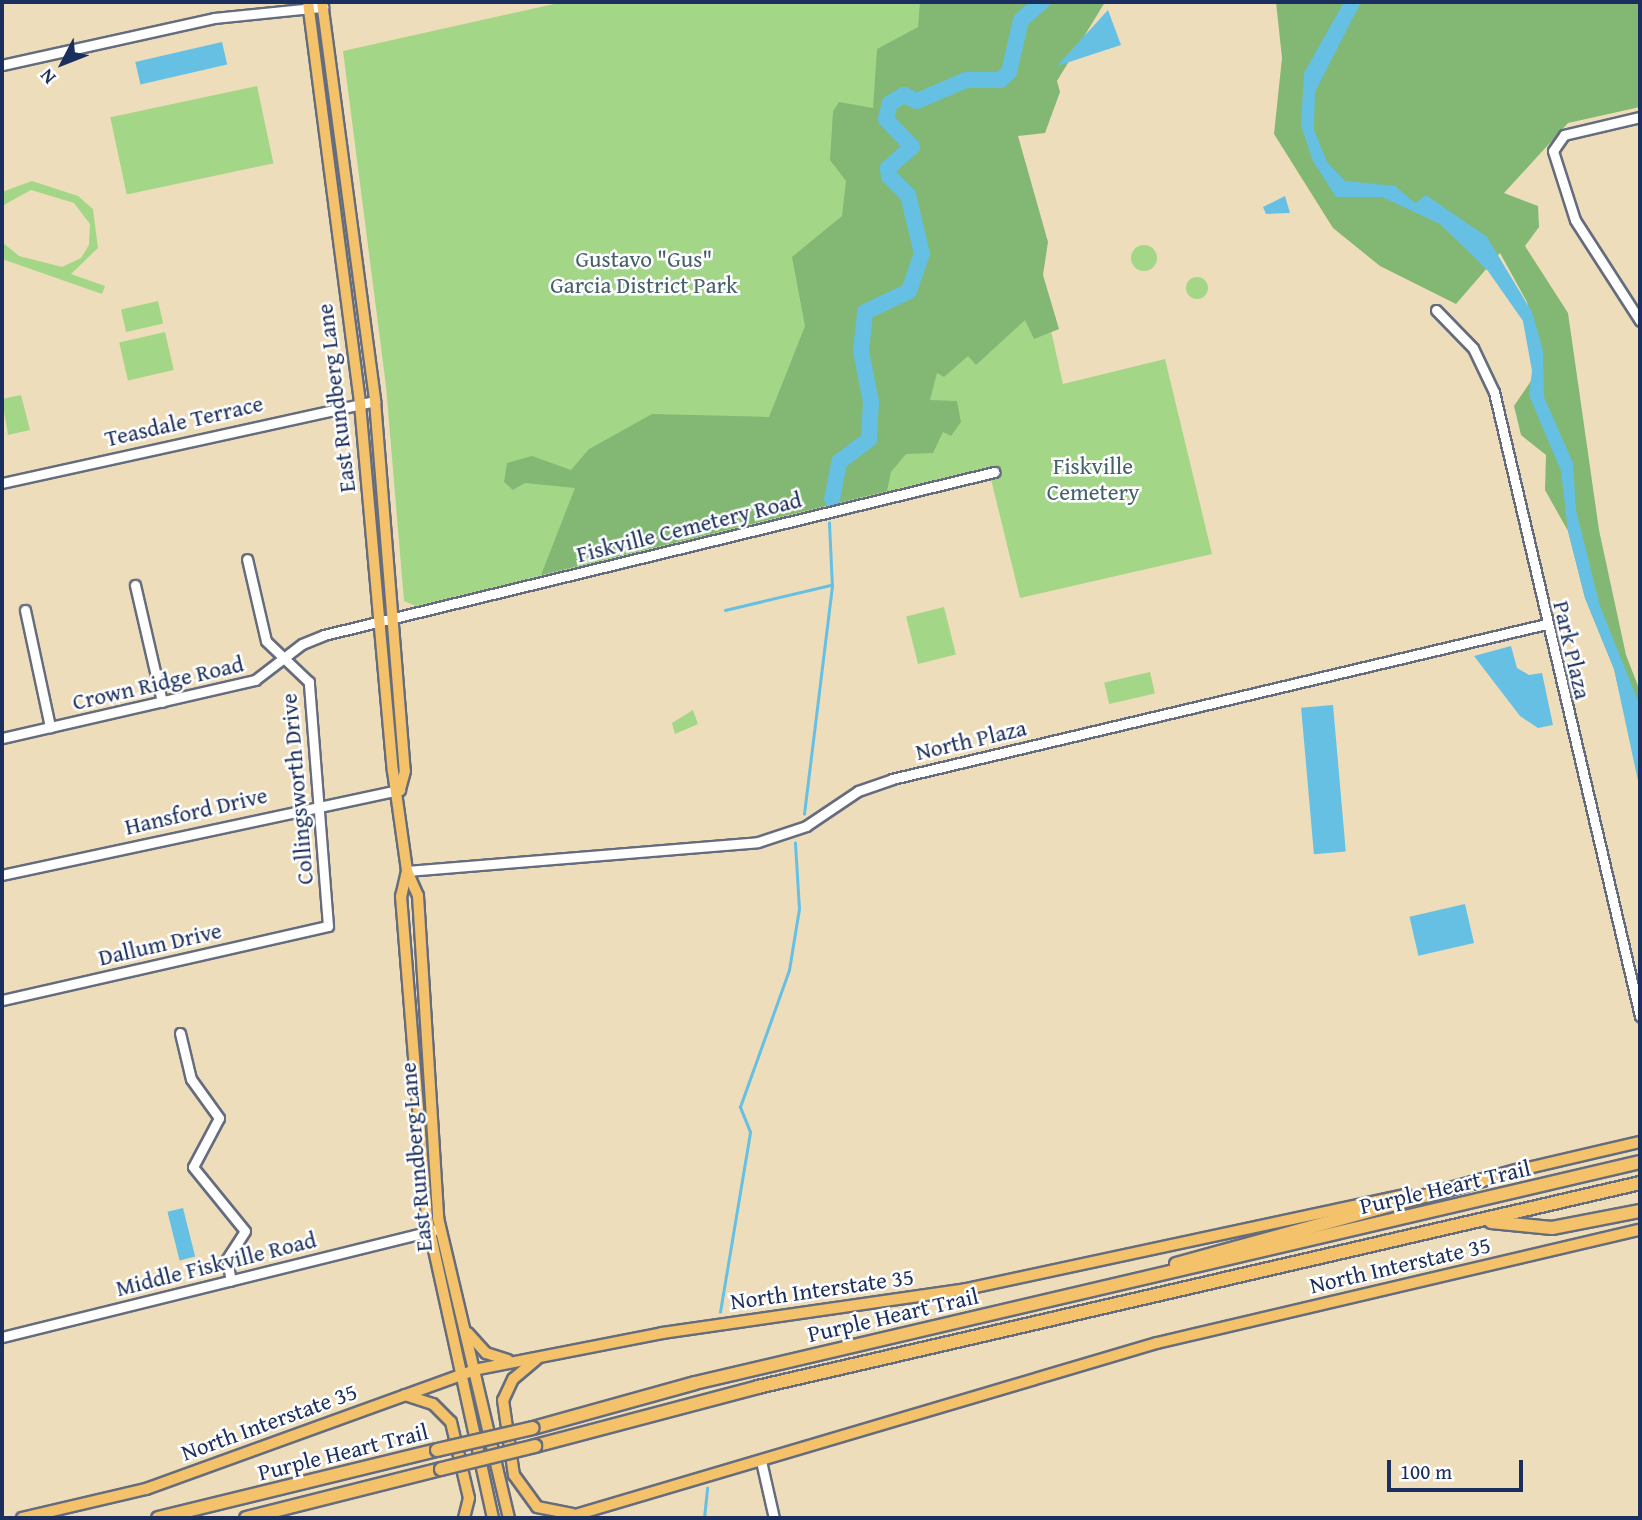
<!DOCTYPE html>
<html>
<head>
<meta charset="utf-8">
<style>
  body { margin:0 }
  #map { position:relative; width:1642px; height:1520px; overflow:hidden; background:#eeddba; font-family:"Gentium Book Plus",serif }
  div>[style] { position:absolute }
  .green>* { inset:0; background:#a3d787; transform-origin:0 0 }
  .round { border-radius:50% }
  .forest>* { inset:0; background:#82b874 }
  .water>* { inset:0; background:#65c0e3; transform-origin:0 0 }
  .stream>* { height:2.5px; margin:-1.25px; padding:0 1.25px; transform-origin:1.25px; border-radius:1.25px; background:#65c0e3 }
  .river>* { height:16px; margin:-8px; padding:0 8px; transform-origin:8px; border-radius:8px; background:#65c0e3 }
  .roads { filter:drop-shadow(2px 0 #656c7e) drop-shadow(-2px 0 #656c7e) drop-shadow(0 2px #656c7e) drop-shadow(0 -2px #656c7e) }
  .minor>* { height:9px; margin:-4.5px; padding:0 4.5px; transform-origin:4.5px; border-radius:4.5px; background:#fff }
  .major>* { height:10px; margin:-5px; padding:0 5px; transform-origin:5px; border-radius:5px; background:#f3c26a }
  .highway>* { height:12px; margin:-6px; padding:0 6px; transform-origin:6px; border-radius:6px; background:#f3c26a }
  .bridges { filter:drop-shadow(2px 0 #656c7e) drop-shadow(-2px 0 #656c7e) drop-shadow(0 2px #656c7e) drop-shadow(0 -2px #656c7e) }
  .highway-bridge>* { height:12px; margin:-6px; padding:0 6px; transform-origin:6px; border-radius:6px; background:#f3c26a }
  span { translate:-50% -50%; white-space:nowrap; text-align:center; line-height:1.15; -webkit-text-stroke:5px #fff; paint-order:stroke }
  .park-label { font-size:23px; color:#44616a }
  .street-label { font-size:23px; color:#1b2f5e }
  .frame { position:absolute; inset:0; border:4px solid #1b2f5e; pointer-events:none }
  .north { position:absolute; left:28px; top:28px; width:70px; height:70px; -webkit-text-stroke:5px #fff; paint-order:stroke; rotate:228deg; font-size:19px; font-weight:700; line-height:28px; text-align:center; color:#1b2f5e }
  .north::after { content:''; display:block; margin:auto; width:24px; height:32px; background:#1b2f5e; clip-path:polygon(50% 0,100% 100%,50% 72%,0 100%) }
  .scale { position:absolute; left:1387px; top:1460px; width:136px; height:32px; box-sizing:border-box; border:4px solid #1b2f5e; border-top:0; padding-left:9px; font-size:21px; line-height:24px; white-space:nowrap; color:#1b2f5e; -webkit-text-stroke:5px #fff; paint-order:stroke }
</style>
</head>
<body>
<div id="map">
  <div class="green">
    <i style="clip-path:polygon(563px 2px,977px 2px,1063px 384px,1165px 359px,1212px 554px,1020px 598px,988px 467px,416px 606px,404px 601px,386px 386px,343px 51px)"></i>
    <i style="left:257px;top:86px;width:79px;height:150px;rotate:78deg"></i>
    <i style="clip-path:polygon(32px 181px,78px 196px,93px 209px,98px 248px,71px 274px,105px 286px,102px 294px,2px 259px,2px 242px,19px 256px,62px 267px,81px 258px,89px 245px,90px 224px,74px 203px,31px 190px,2px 206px,2px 192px)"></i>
    <i class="round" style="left:1131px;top:245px;width:26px;height:26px"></i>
    <i class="round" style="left:1186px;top:277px;width:22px;height:22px"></i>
    <i style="left:158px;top:301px;width:23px;height:38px;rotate:77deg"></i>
    <i style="left:165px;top:332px;width:39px;height:47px;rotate:77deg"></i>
    <i style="clip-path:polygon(21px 395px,30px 430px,8px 435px,2px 399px)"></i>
    <i style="left:944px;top:607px;width:49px;height:39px;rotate:76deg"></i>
    <i style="left:1150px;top:672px;width:22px;height:47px;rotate:77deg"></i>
    <i style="clip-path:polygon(693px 710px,698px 724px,675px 734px,672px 723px)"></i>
  </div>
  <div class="forest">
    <i style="clip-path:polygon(920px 2px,1105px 2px,1057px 81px,1060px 92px,1045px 133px,1018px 136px,1048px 242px,1043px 275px,1059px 329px,1034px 339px,1025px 320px,976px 365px,968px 356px,944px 377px,937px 373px,930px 400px,957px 401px,961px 422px,951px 436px,943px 432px,933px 453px,906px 454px,891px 472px,887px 491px,541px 575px,575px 488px,525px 483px,513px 490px,504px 482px,507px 463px,532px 456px,571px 470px,589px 449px,652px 414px,769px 417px,805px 326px,792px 257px,842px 216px,846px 181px,830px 160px,833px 111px,839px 102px,873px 108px,877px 49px,918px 27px)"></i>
    <i style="clip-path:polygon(1276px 2px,1640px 2px,1640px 107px,1568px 123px,1504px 193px,1538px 206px,1539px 227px,1525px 246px,1568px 313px,1599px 530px,1626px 655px,1640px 691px,1640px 780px,1614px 669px,1585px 598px,1568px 531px,1545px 490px,1546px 455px,1521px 435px,1514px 406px,1533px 378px,1539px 349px,1527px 302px,1500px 253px,1456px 304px,1380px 266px,1333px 228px,1274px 134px,1282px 58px)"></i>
  </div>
  <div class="water">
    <i style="clip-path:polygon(1344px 2px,1361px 2px,1315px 92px,1314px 130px,1327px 162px,1345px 181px,1395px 186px,1415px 203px,1426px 195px,1487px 237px,1532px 312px,1543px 351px,1544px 397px,1573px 463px,1576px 510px,1600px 606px,1638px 701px,1640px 790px,1614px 669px,1585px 598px,1568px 531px,1561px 471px,1529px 395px,1532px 371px,1523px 321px,1488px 271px,1440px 224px,1382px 197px,1336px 197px,1313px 161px,1301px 125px,1304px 73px)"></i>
    <i style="clip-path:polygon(1108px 10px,1121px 45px,1057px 66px)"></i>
    <i style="left:222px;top:42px;width:23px;height:89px;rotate:77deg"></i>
    <i style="clip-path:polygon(1285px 196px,1290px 213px,1266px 214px,1263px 207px)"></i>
    <i style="clip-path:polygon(1511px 646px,1517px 668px,1529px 675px,1542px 673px,1553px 725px,1538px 728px,1520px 716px,1474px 656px)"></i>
    <i style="left:1333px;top:705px;width:147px;height:32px;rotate:85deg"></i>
    <i style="left:1465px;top:904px;width:40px;height:57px;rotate:77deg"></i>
    <i style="left:183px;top:1208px;width:50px;height:16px;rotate:76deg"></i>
  </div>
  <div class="stream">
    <i style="left:725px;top:610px;width:109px;rotate:-13.3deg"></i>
    <i style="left:804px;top:814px;width:229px;rotate:-83deg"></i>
    <i style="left:832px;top:587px;width:64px;rotate:-92.7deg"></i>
    <i style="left:720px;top:1312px;width:182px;rotate:-80.5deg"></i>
    <i style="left:750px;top:1132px;width:27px;rotate:-112deg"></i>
    <i style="left:740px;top:1107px;width:145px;rotate:-70.3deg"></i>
    <i style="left:789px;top:970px;width:62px;rotate:-80.7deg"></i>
    <i style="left:799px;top:909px;width:66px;rotate:-93.5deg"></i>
    <i style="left:704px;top:1518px;width:30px;rotate:-84deg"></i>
  </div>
  <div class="river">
    <i style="left:832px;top:499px;width:38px;rotate:-79deg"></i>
    <i style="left:839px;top:462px;width:38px;rotate:-37deg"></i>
    <i style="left:869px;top:439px;width:37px;rotate:-87deg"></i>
    <i style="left:871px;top:402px;width:52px;rotate:-101.1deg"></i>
    <i style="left:861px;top:351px;width:39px;rotate:-84deg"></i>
    <i style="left:865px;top:312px;width:49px;rotate:-25.5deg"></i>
    <i style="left:909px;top:291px;width:39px;rotate:-71deg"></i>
    <i style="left:922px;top:254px;width:61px;rotate:-103.3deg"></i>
    <i style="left:908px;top:195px;width:27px;rotate:-135deg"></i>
    <i style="left:889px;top:176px;width:8px;rotate:-97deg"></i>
    <i style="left:888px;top:168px;width:32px;rotate:-41deg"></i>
    <i style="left:912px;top:147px;width:38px;rotate:-133deg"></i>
    <i style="left:886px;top:119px;width:16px;rotate:-76deg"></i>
    <i style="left:890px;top:103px;width:16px;rotate:-30deg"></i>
    <i style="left:904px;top:95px;width:14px;rotate:25deg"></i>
    <i style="left:917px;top:101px;width:53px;rotate:-23.2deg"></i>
    <i style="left:966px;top:80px;width:34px"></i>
    <i style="left:1000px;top:80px;width:12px;rotate:-42deg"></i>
    <i style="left:1009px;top:72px;width:53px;rotate:-77deg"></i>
    <i style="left:1021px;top:20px;width:28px;rotate:-41deg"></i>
  </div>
  <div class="roads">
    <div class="minor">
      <i style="left:2px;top:65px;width:217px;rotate:-12.5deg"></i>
      <i style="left:214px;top:18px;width:110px;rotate:-5.8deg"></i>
      <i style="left:1640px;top:117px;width:78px;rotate:166.7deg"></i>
      <i style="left:1564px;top:135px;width:19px;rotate:125deg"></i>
      <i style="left:1553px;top:151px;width:72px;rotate:72.3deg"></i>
      <i style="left:1575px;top:220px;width:120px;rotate:57.2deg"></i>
      <i style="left:1436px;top:310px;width:53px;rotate:45.8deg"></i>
      <i style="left:1473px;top:348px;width:49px;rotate:64.5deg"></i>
      <i style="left:1494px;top:392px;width:641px;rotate:76.83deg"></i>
      <i style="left:2px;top:483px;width:382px;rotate:-12.4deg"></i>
      <i style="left:135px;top:585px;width:120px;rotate:77deg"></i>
      <i style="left:25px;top:610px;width:120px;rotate:77.9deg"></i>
      <i style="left:2px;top:738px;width:260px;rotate:-12.9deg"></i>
      <i style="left:255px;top:680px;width:59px;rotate:-37.5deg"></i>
      <i style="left:302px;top:644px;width:24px;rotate:-22deg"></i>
      <i style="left:324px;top:635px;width:690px;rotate:-13.67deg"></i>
      <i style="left:407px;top:871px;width:352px;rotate:-4.7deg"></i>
      <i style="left:758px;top:842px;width:51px;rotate:-18.4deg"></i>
      <i style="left:806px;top:826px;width:63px;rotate:-33.9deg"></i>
      <i style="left:858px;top:791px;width:36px;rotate:-19deg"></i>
      <i style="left:892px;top:779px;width:672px;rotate:-13.33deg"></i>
      <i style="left:2px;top:875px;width:407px;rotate:-12.1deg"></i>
      <i style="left:2px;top:1000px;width:334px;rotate:-12.8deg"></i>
      <i style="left:328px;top:926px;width:245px;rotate:-94.5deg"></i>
      <i style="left:309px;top:682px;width:59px;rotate:-136.4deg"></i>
      <i style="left:266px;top:641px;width:84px;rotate:-103deg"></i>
      <i style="left:180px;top:1033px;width:47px;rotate:76.6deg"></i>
      <i style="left:191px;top:1079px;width:48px;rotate:54.3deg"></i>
      <i style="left:219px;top:1118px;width:55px;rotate:118deg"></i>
      <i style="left:193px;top:1167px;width:82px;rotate:50.9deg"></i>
      <i style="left:245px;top:1231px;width:33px;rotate:123deg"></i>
      <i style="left:227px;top:1259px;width:22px;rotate:80deg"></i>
      <i style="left:2px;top:1337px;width:446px;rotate:-13.9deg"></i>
      <i style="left:761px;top:1461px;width:58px;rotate:77.2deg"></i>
    </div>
    <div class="major">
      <i style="left:308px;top:2px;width:405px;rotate:82.6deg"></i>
      <i style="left:360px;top:404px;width:368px;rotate:84.9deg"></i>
      <i style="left:393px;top:771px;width:101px;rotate:82deg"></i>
      <i style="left:407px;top:871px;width:27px;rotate:66deg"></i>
      <i style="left:418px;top:896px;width:323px;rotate:86.4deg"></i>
      <i style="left:438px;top:1218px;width:308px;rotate:76.7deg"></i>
      <i style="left:322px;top:2px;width:403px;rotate:82.4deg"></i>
      <i style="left:375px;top:401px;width:371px;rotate:85.4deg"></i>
      <i style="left:405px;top:771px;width:20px;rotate:105deg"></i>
      <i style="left:407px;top:871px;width:26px;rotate:103deg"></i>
      <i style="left:401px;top:896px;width:323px;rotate:85.4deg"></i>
      <i style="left:427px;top:1218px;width:307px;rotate:77.6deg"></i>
      <i style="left:1511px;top:1172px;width:132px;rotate:-13.1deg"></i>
      <i style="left:468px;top:1333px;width:27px;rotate:48deg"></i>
      <i style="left:486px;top:1353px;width:23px;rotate:18deg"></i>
      <i style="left:537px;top:1359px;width:31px;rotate:140deg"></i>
      <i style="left:513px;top:1379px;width:23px;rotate:115deg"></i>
      <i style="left:503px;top:1400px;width:76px;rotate:81.7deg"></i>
      <i style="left:514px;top:1475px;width:39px;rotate:54deg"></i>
      <i style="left:537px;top:1507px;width:36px;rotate:11deg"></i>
      <i style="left:405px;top:1395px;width:29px;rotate:18deg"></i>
      <i style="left:433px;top:1404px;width:25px;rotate:45deg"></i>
      <i style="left:451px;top:1422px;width:78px;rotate:76.7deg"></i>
      <i style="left:469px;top:1498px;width:21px;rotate:104deg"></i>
      <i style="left:22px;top:1518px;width:127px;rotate:-13.2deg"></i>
      <i style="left:146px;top:1489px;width:349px;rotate:-19.9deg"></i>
      <i style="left:474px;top:1370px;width:192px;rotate:-11.1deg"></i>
      <i style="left:662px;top:1333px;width:307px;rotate:-8.2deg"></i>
      <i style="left:966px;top:1289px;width:450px;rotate:-12.1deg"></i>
      <i style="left:565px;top:1518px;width:617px;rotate:-16.47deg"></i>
      <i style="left:1157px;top:1343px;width:496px;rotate:-13.2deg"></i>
    </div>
    <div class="highway">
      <i style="left:1491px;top:1222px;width:61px;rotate:5.6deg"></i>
      <i style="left:1552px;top:1228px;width:90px;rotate:-10.9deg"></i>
      <i style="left:1176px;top:1264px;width:356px;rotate:-15.3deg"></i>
      <i style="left:533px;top:1428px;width:168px;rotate:-15.5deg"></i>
      <i style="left:695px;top:1383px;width:970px;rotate:-13.16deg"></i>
      <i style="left:535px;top:1446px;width:231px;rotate:-14.8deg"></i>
      <i style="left:758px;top:1387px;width:905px;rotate:-13.02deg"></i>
      <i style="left:158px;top:1518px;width:287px;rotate:-13.7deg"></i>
      <i style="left:246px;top:1518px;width:201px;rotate:-14.1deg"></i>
    </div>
  </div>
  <div class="bridges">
    <div class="highway-bridge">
      <i style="left:437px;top:1450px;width:98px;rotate:-12.9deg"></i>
      <i style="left:441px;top:1469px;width:97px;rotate:-13.7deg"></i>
    </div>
  </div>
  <div class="park-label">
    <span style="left:644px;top:272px">Gustavo "Gus"<br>Garcia District Park</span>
    <span style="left:1093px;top:479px">Fiskville<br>Cemetery</span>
  </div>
  <div class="street-label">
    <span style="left:336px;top:398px;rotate:-97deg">East Rundberg Lane</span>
    <span style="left:184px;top:421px;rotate:-13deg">Teasdale Terrace</span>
    <span style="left:689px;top:527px;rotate:-14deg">Fiskville Cemetery Road</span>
    <span style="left:1572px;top:650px;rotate:77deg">Park Plaza</span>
    <span style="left:158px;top:683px;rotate:-13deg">Crown Ridge Road</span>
    <span style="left:971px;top:740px;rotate:-13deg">North Plaza</span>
    <span style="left:297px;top:789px;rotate:-95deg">Collingsworth Drive</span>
    <span style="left:196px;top:811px;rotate:-13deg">Hansford Drive</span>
    <span style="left:160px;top:944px;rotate:-13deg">Dallum Drive</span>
    <span style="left:416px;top:1157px;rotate:-95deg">East Rundberg Lane</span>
    <span style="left:1445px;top:1187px;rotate:-13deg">Purple Heart Trail</span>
    <span style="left:216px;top:1264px;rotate:-14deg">Middle Fiskville Road</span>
    <span style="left:1400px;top:1265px;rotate:-13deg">North Interstate 35</span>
    <span style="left:822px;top:1289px;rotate:-8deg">North Interstate 35</span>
    <span style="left:893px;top:1315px;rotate:-13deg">Purple Heart Trail</span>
    <span style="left:269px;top:1422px;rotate:-20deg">North Interstate 35</span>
    <span style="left:343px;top:1452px;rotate:-14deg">Purple Heart Trail</span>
  </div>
  <div class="frame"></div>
  <div class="north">N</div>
  <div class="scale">100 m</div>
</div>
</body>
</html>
